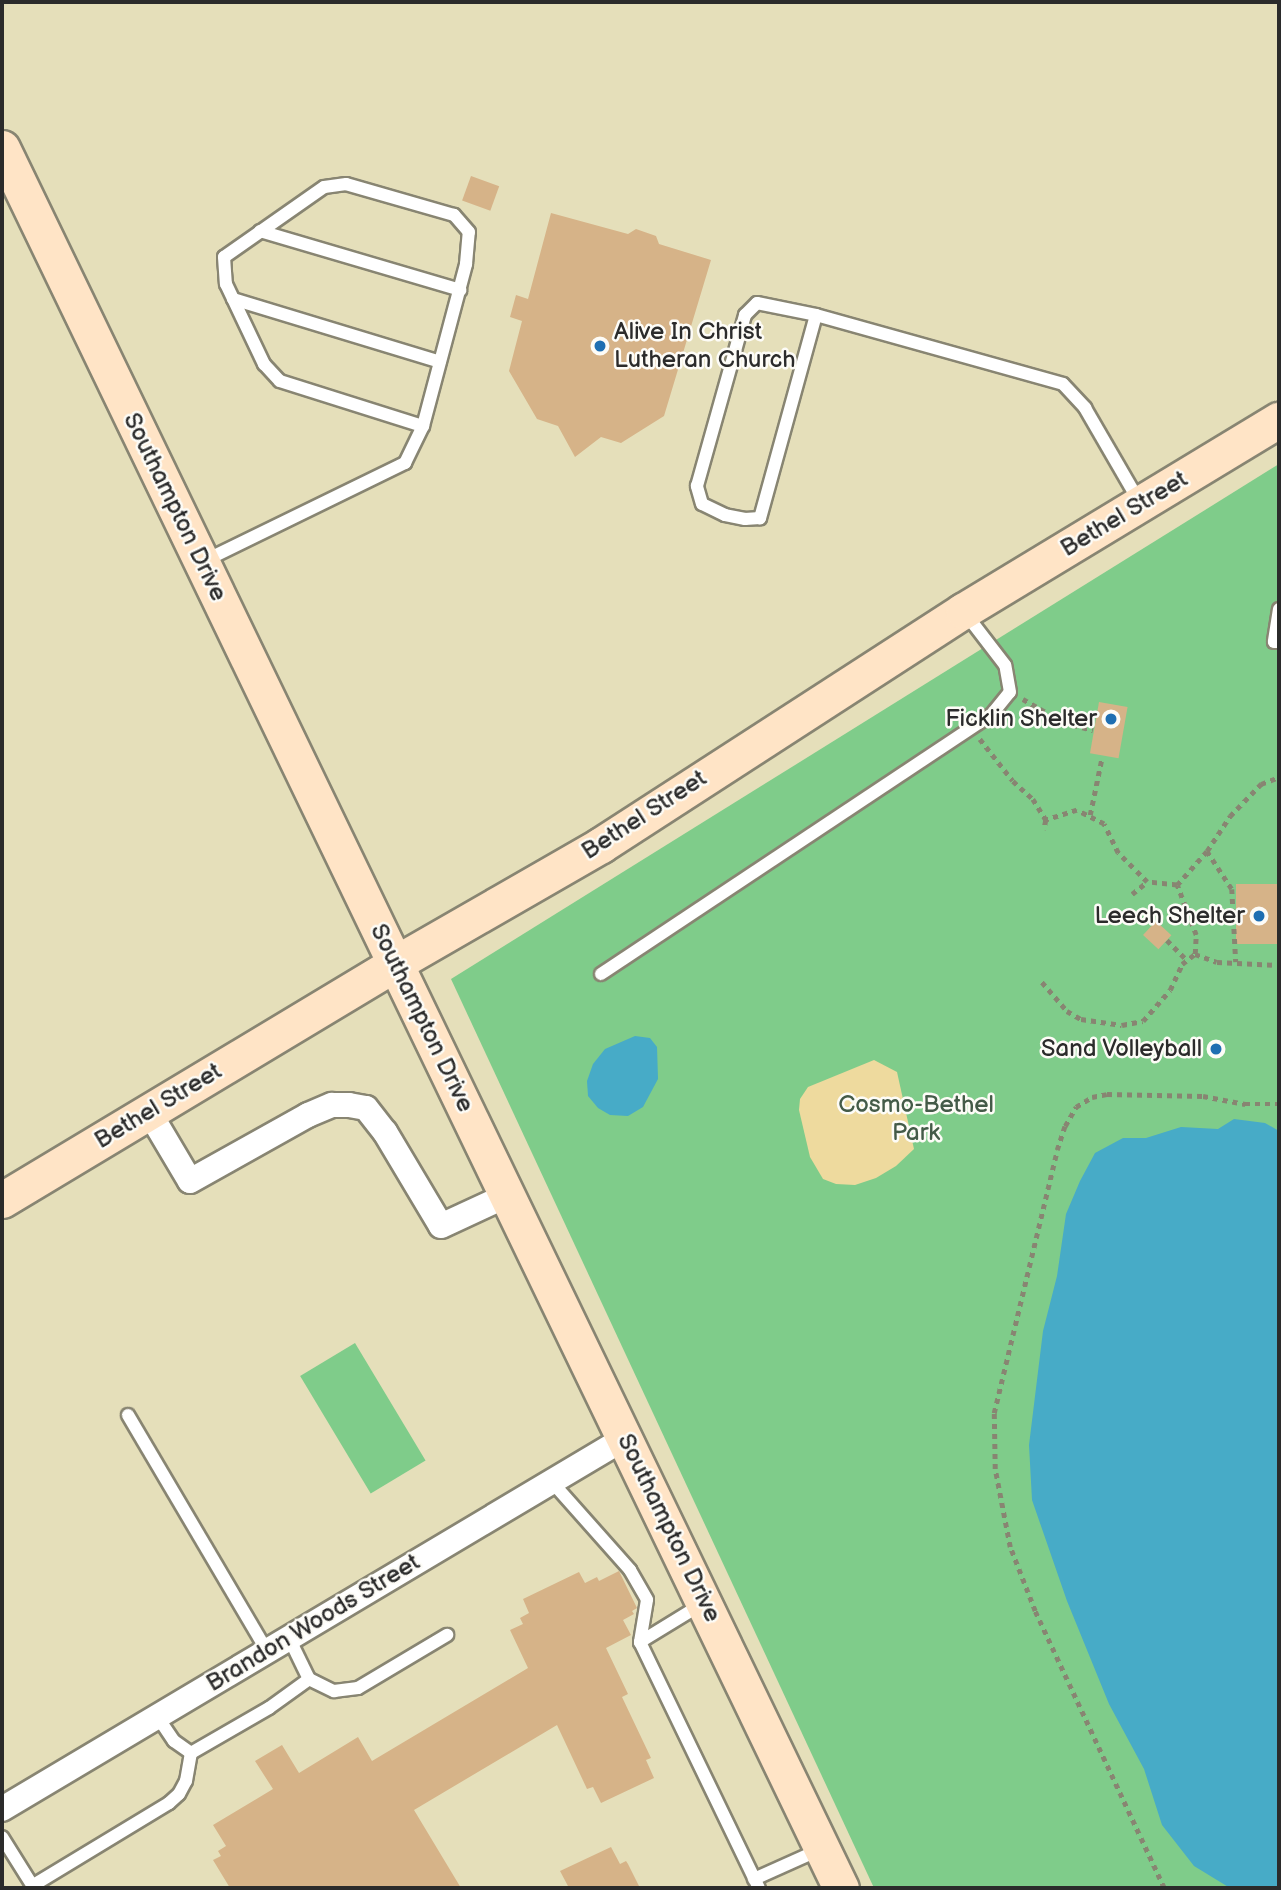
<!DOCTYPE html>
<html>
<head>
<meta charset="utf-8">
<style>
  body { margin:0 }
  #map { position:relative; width:1281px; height:1890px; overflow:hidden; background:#e5dfba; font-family:"Balsamiq Sans",sans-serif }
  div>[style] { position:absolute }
  .green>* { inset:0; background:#7fcc8a; transform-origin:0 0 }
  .sand>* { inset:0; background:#eeda9e }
  .water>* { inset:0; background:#47abc7 }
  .building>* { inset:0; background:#d6b388; transform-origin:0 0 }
  .path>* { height:4.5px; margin-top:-2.25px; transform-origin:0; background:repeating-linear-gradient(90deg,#888572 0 5px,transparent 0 10px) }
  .roads { filter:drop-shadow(2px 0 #888572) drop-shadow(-2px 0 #888572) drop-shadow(0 2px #888572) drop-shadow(0 -2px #888572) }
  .lane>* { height:12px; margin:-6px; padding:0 6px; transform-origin:6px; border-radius:6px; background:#fff }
  .street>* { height:24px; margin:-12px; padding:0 12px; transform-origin:12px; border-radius:12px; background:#fff }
  .secondary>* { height:35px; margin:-17.5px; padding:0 17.5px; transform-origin:17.5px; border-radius:17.5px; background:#ffe4c6 }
  .dots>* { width:19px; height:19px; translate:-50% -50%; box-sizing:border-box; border:4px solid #fdfcf7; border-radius:50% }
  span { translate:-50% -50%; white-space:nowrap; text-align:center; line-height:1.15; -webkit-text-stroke:5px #fdfcf7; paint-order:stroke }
  .poi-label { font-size:24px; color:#2b2b2b }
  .left { translate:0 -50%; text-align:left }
  .right { translate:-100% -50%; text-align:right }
  .street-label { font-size:24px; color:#2b2b2b }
  .park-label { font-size:24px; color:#445b48 }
  .frame { position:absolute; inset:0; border:4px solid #2b2b2b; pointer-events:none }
</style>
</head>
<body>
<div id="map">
  <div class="green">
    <i style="clip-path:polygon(1279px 464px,1279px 1888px,874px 1888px,451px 979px)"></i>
    <i style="left:355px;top:1343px;width:137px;height:64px;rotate:59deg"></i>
  </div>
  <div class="sand">
    <i style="clip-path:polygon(874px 1060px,897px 1072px,914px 1149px,896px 1166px,876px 1178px,855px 1185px,836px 1184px,823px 1179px,810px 1157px,799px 1110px,800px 1099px,808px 1087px)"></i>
  </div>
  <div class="water">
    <i style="clip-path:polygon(635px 1036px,650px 1038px,657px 1047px,658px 1079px,643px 1107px,628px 1116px,610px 1115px,598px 1108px,588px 1096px,587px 1081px,593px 1064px,605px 1049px)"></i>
    <i style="clip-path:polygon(1234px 1119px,1265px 1123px,1279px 1131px,1279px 1888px,1230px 1888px,1194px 1866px,1162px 1825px,1144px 1769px,1109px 1704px,1067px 1601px,1032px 1500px,1029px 1445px,1043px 1331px,1057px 1276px,1066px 1214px,1080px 1181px,1095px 1153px,1123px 1138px,1146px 1138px,1181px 1127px,1218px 1129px)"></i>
  </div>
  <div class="building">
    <i style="left:471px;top:176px;width:30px;height:26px;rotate:20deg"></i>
    <i style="clip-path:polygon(551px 213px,628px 234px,636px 229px,656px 236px,659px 244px,711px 260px,664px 416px,621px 443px,601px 437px,575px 457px,558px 426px,537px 419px,509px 371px,522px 321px,510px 317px,516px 295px,528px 299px)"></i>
    <i style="left:1099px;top:702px;width:29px;height:52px;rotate:10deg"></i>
    <i style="left:1279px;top:884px;width:60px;height:43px;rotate:90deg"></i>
    <i style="left:1156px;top:921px;width:21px;height:19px;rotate:43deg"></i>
    <i style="clip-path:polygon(619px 1571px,637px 1608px,632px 1611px,634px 1614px,623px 1620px,631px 1635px,606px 1648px,628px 1694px,622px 1697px,651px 1758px,646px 1760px,654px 1778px,601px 1803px,593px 1787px,587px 1789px,557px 1725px,414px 1810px,461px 1888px,230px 1888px,213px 1860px,221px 1856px,218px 1851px,226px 1846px,213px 1825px,273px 1789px,255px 1761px,282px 1745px,299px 1773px,358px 1737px,372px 1761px,528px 1668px,510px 1630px,523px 1624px,520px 1618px,529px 1613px,523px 1599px,579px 1572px,585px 1583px,597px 1577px,599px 1581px)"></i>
    <i style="clip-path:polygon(611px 1847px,620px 1864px,626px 1861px,628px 1864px,640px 1888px,569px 1888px,560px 1871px)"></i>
  </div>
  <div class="path">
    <i style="left:1023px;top:699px;width:46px;rotate:29.9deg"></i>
    <i style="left:1063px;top:722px;width:31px;rotate:15deg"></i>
    <i style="left:980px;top:739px;width:53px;rotate:51.8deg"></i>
    <i style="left:1013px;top:781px;width:27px;rotate:42deg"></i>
    <i style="left:1033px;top:799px;width:25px;rotate:58deg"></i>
    <i style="left:1046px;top:820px;width:10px;rotate:101deg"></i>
    <i style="left:1090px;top:815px;width:59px;rotate:-78.3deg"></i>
    <i style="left:1207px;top:851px;width:45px;rotate:56.7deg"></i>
    <i style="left:1232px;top:889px;width:73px;rotate:86.9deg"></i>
    <i style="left:1177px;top:885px;width:45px;rotate:-48.6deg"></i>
    <i style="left:1207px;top:851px;width:42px;rotate:-56.7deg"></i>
    <i style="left:1230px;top:816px;width:45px;rotate:-45.9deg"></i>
    <i style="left:1261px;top:784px;width:19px;rotate:-21deg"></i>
    <i style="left:1132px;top:894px;width:19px;rotate:-39deg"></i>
    <i style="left:1167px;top:940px;width:28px;rotate:45deg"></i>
    <i style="left:1195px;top:954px;width:23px;rotate:20deg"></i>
    <i style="left:1217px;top:962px;width:62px;rotate:2.8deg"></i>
    <i style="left:1042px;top:982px;width:38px;rotate:49deg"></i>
    <i style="left:1067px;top:1011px;width:16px;rotate:30deg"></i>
    <i style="left:1081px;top:1019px;width:41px;rotate:8.3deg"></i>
    <i style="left:1122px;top:1025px;width:21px;rotate:-11deg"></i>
    <i style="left:1143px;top:1021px;width:41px;rotate:-48.9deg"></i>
    <i style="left:1170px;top:990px;width:29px;rotate:-65deg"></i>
    <i style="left:1182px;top:964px;width:16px;rotate:-38deg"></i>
    <i style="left:1195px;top:954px;width:19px;rotate:-87deg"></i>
    <i style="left:1196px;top:935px;width:53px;rotate:-110.8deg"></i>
    <i style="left:1177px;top:885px;width:30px;rotate:-174deg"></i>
    <i style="left:1147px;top:882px;width:41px;rotate:-135deg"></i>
    <i style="left:1118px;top:853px;width:32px;rotate:-116deg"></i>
    <i style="left:1104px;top:824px;width:30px;rotate:-153deg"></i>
    <i style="left:1077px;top:810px;width:33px;rotate:162deg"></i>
    <i style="left:1164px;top:1888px;width:306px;rotate:-115deg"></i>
    <i style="left:1035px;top:1611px;width:69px;rotate:-111.3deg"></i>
    <i style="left:1010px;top:1547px;width:79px;rotate:-100.9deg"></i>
    <i style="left:995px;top:1469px;width:56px;rotate:-91deg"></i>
    <i style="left:994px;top:1413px;width:270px;rotate:-76.5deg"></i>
    <i style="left:1057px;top:1150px;width:25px;rotate:-72deg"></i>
    <i style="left:1065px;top:1126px;width:22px;rotate:-60deg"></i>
    <i style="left:1076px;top:1107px;width:19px;rotate:-32deg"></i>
    <i style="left:1092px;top:1097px;width:15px;rotate:-11deg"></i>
    <i style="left:1107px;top:1094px;width:96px;rotate:1.2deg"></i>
    <i style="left:1203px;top:1096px;width:43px;rotate:10.8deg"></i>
    <i style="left:1245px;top:1104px;width:34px"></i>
  </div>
  <div class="roads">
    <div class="lane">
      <i style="left:260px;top:231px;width:209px;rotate:16.4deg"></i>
      <i style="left:233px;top:299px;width:216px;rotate:16.9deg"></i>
      <i style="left:816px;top:315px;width:211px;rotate:105.4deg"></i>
      <i style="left:760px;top:518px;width:15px;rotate:176deg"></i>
      <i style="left:745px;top:519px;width:20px;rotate:-169deg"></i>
      <i style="left:725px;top:515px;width:25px;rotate:-154deg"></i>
      <i style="left:702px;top:504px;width:19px;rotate:-106deg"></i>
      <i style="left:697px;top:486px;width:178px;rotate:-74.3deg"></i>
      <i style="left:745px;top:315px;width:17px;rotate:-45deg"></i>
      <i style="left:757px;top:303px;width:60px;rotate:11.5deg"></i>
      <i style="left:816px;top:315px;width:256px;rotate:15.6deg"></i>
      <i style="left:1063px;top:384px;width:33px;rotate:47deg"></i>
      <i style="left:1085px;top:408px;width:108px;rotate:59.9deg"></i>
      <i style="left:202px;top:562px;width:226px;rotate:-26deg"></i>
      <i style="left:405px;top:463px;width:41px;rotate:-64.1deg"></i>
      <i style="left:423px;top:426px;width:168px;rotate:-75.1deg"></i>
      <i style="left:466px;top:264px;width:32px;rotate:-85deg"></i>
      <i style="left:469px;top:232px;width:23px;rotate:-131deg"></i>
      <i style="left:454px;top:215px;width:112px;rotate:-164deg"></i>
      <i style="left:346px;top:184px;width:22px;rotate:172deg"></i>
      <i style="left:324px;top:187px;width:122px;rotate:145deg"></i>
      <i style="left:224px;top:257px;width:27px;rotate:86deg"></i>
      <i style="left:226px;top:284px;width:89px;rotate:64.6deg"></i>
      <i style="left:264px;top:364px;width:23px;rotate:47deg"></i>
      <i style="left:280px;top:381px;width:150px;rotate:17.5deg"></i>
      <i style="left:1279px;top:609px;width:33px;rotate:99deg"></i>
      <i style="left:1274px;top:642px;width:5px"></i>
      <i style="left:601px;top:974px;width:470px;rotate:-33.6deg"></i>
      <i style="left:992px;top:714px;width:28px;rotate:-51deg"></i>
      <i style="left:1010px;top:692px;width:27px;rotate:-100deg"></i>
      <i style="left:1005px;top:665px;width:66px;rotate:-127.6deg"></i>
      <i style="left:128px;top:1415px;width:274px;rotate:59.5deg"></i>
      <i style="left:552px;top:1482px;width:118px;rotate:48.4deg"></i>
      <i style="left:630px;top:1570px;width:34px;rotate:60deg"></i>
      <i style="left:647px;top:1600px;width:43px;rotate:99.5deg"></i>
      <i style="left:640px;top:1642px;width:273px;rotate:64.2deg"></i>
      <i style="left:640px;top:1642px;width:73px;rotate:-31.5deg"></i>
      <i style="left:309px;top:1679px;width:28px;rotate:26deg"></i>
      <i style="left:334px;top:1691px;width:24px;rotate:-7deg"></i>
      <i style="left:358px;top:1688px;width:104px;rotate:-30.8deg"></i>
      <i style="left:157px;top:1716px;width:30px;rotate:56deg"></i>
      <i style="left:174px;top:1741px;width:21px;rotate:35deg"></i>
      <i style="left:191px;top:1753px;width:90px;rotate:-30deg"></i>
      <i style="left:269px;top:1708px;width:49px;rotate:-35.9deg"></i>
      <i style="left:309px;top:1679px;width:46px;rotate:-116deg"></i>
      <i style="left:2px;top:1837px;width:60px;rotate:57.9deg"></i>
      <i style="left:754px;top:1879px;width:73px;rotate:-24.1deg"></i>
      <i style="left:32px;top:1886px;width:160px;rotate:-31.2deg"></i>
      <i style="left:169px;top:1803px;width:13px;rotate:-42deg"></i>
      <i style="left:179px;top:1794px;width:15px;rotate:-62deg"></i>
      <i style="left:186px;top:1781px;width:28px;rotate:-80deg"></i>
    </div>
    <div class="street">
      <i style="left:149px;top:1112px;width:80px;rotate:59.3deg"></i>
      <i style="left:190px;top:1181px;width:135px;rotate:-29.2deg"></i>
      <i style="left:308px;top:1115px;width:26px;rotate:-23deg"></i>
      <i style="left:332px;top:1105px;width:17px"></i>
      <i style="left:349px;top:1105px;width:17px;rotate:10deg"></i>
      <i style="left:366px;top:1108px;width:31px;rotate:52deg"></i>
      <i style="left:385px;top:1132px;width:109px;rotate:59.2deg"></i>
      <i style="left:441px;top:1226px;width:74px;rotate:-24.8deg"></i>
      <i style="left:2px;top:1809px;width:725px;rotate:-30.77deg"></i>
    </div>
    <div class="secondary">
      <i style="left:2px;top:148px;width:1932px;rotate:64.26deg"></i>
      <i style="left:2px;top:1200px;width:460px;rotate:-31deg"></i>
      <i style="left:396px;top:963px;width:237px;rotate:-29.9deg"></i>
      <i style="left:601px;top:845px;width:431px;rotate:-32.9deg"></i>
      <i style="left:963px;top:611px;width:369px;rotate:-31.2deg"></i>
    </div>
  </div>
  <div class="dots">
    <i style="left:600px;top:346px;background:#1f6fb2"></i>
    <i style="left:1111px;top:719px;background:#1f6fb2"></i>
    <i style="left:1259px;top:916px;background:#1f6fb2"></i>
    <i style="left:1216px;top:1049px;background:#1f6fb2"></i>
  </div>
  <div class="poi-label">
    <span class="left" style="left:614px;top:346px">Alive In Christ<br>Lutheran Church</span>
    <span class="right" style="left:1097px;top:719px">Ficklin Shelter</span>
    <span class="right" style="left:1245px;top:916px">Leech Shelter</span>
    <span class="right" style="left:1202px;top:1049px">Sand Volleyball</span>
  </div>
  <div class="street-label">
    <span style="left:175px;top:507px;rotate:64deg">Southampton Drive</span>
    <span style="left:1124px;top:514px;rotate:-31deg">Bethel Street</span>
    <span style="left:644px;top:815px;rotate:-33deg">Bethel Street</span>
    <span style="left:422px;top:1018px;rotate:64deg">Southampton Drive</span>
    <span style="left:158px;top:1106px;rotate:-31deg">Bethel Street</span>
    <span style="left:669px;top:1528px;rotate:64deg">Southampton Drive</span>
    <span style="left:313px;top:1623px;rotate:-31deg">Brandon Woods Street</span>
  </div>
  <div class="park-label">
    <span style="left:916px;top:1119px">Cosmo-Bethel<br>Park</span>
  </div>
  <div class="frame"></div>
</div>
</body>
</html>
